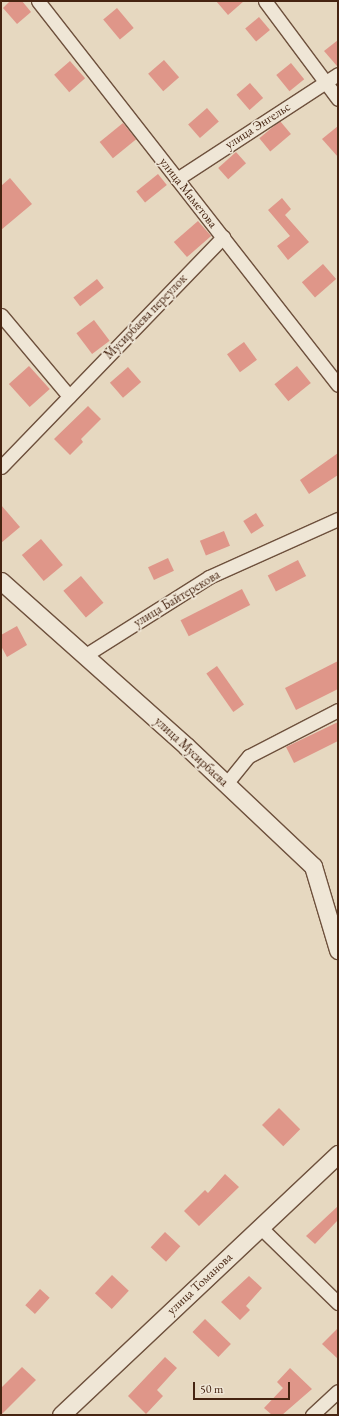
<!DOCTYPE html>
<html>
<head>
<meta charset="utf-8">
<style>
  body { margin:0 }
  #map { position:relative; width:339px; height:1416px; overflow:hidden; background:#e6d8c0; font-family:"EB Garamond",serif }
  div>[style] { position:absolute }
  .building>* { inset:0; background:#df9689; transform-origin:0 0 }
  .roads { filter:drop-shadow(1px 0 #6e513d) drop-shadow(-1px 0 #6e513d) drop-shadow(0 1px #6e513d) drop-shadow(0 -1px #6e513d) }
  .minor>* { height:13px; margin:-6.5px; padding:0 6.5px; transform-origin:6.5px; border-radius:6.5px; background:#efe6d6 }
  .tertiary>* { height:17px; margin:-8.5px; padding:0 8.5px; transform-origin:8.5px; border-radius:8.5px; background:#efe6d6 }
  span { translate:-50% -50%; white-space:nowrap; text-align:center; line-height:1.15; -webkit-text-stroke:3.5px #efe6d6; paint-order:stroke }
  .street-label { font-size:13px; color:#462411 }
  .frame { position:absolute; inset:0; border:2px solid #462411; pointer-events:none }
  .scale { position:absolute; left:193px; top:1382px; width:97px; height:18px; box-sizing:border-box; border:2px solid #462411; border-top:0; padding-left:5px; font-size:12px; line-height:14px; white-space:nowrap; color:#462411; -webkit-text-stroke:3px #efe6d6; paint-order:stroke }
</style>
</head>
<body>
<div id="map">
  <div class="building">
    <i style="clip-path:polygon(10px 1px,22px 1px,31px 12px,17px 24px,3px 8px)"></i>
    <i style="clip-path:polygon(216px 1px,244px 1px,228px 15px)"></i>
    <i style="left:117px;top:8px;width:26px;height:18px;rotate:50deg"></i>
    <i style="left:259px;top:17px;width:17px;height:18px;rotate:50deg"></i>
    <i style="clip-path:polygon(338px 40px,338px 66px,337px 66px,324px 51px)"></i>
    <i style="left:164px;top:60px;width:23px;height:21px;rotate:49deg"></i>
    <i style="left:70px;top:61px;width:23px;height:21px;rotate:49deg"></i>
    <i style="left:291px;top:63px;width:21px;height:19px;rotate:51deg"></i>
    <i style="left:250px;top:83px;width:20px;height:18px;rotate:49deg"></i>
    <i style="left:207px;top:108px;width:18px;height:25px;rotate:49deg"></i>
    <i style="left:280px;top:121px;width:17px;height:27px;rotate:50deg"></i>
    <i style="left:123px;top:123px;width:21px;height:30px;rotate:51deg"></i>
    <i style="clip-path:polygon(338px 126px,338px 157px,322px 139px)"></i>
    <i style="left:236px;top:152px;width:15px;height:24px;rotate:48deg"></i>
    <i style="left:158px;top:174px;width:14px;height:28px;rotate:51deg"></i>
    <i style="clip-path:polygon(10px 178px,32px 204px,1px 230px,1px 186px)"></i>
    <i style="clip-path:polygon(282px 198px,291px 209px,285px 215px,309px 242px,288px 260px,277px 246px,290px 236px,268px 210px)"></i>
    <i style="left:198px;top:221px;width:20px;height:32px;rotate:49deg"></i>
    <i style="left:323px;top:264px;width:20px;height:28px;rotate:49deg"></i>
    <i style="left:97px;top:279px;width:11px;height:30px;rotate:52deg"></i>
    <i style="left:94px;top:320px;width:26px;height:22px;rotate:53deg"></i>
    <i style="left:244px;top:342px;width:22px;height:21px;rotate:54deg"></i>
    <i style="left:29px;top:366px;width:31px;height:27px;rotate:48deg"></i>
    <i style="left:297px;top:366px;width:22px;height:29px;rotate:51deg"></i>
    <i style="left:128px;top:367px;width:20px;height:24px;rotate:49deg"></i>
    <i style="clip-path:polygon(88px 406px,101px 419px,81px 439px,83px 442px,70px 455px,54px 439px)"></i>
    <i style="clip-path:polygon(338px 453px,338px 475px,309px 494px,300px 480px)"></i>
    <i style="clip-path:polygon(1px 505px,20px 527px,1px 543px)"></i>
    <i style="left:256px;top:513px;width:15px;height:15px;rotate:58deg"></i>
    <i style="left:224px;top:531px;width:16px;height:26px;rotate:68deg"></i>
    <i style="left:41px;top:539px;width:34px;height:25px;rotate:50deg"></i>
    <i style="left:168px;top:558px;width:14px;height:22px;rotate:65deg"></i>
    <i style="left:298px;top:560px;width:18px;height:34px;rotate:63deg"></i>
    <i style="left:81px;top:576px;width:35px;height:23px;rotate:50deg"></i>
    <i style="left:242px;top:589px;width:18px;height:69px;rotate:63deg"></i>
    <i style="clip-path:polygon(17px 626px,27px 645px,7px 657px,1px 646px,1px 635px)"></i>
    <i style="clip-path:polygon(338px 661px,338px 689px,296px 710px,285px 688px)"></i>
    <i style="left:217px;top:666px;width:47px;height:13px;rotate:55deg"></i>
    <i style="clip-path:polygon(338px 722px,338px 741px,294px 763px,286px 747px)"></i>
    <i style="left:279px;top:1108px;width:30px;height:24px;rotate:45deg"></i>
    <i style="clip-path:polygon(225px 1174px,239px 1187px,199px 1226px,184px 1211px,205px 1190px,208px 1193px)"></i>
    <i style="clip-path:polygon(338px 1206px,338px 1220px,315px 1244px,306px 1236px)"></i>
    <i style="left:165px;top:1232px;width:21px;height:21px;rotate:43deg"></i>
    <i style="left:112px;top:1275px;width:23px;height:25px;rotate:43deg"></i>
    <i style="clip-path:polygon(249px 1276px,262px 1288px,246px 1306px,250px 1310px,240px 1320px,221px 1302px)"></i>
    <i style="left:40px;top:1289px;width:13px;height:22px;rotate:42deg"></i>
    <i style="left:205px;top:1319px;width:36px;height:18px;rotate:44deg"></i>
    <i style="clip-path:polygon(338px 1328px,338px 1359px,322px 1344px)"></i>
    <i style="clip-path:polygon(165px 1357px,177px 1368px,157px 1390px,163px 1396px,146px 1414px,128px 1396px)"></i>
    <i style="clip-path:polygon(22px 1367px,36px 1380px,1px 1415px,1px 1388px)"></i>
    <i style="clip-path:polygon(290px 1368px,312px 1389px,282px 1415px,272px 1415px,264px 1408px,283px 1388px,277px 1382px)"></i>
  </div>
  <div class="roads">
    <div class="minor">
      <i style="left:38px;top:1px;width:487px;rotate:52deg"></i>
      <i style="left:265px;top:1px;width:122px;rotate:53.3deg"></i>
      <i style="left:177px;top:179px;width:192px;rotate:-33.1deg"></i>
      <i style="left:1px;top:315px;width:106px;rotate:50deg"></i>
      <i style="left:1px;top:467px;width:320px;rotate:-46deg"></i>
      <i style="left:84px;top:656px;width:148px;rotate:-32.3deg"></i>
      <i style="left:209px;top:577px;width:141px;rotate:-24.2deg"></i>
      <i style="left:226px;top:784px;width:36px;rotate:-51deg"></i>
      <i style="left:249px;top:756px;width:100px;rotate:-27.3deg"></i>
      <i style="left:260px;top:1227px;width:109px;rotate:44.3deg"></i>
      <i style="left:312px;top:1415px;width:35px;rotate:-43deg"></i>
    </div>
    <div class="tertiary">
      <i style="left:1px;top:581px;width:248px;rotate:41.7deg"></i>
      <i style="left:186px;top:746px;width:175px;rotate:43.4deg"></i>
      <i style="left:313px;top:866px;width:88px;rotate:73.4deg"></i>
      <i style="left:61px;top:1415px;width:381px;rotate:-43.3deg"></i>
    </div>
  </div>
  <div class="street-label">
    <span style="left:258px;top:126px;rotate:-33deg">улица Энгельс</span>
    <span style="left:188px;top:193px;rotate:52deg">улица Маметова</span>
    <span style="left:146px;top:317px;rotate:-46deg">Мусирбаева переулок</span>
    <span style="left:177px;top:599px;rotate:-31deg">улица Байтерекова</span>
    <span style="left:191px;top:752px;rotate:43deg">улица Мусирбаева</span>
    <span style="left:200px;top:1284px;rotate:-43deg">улица Томанова</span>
  </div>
  <div class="frame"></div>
  <div class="scale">50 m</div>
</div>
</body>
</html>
